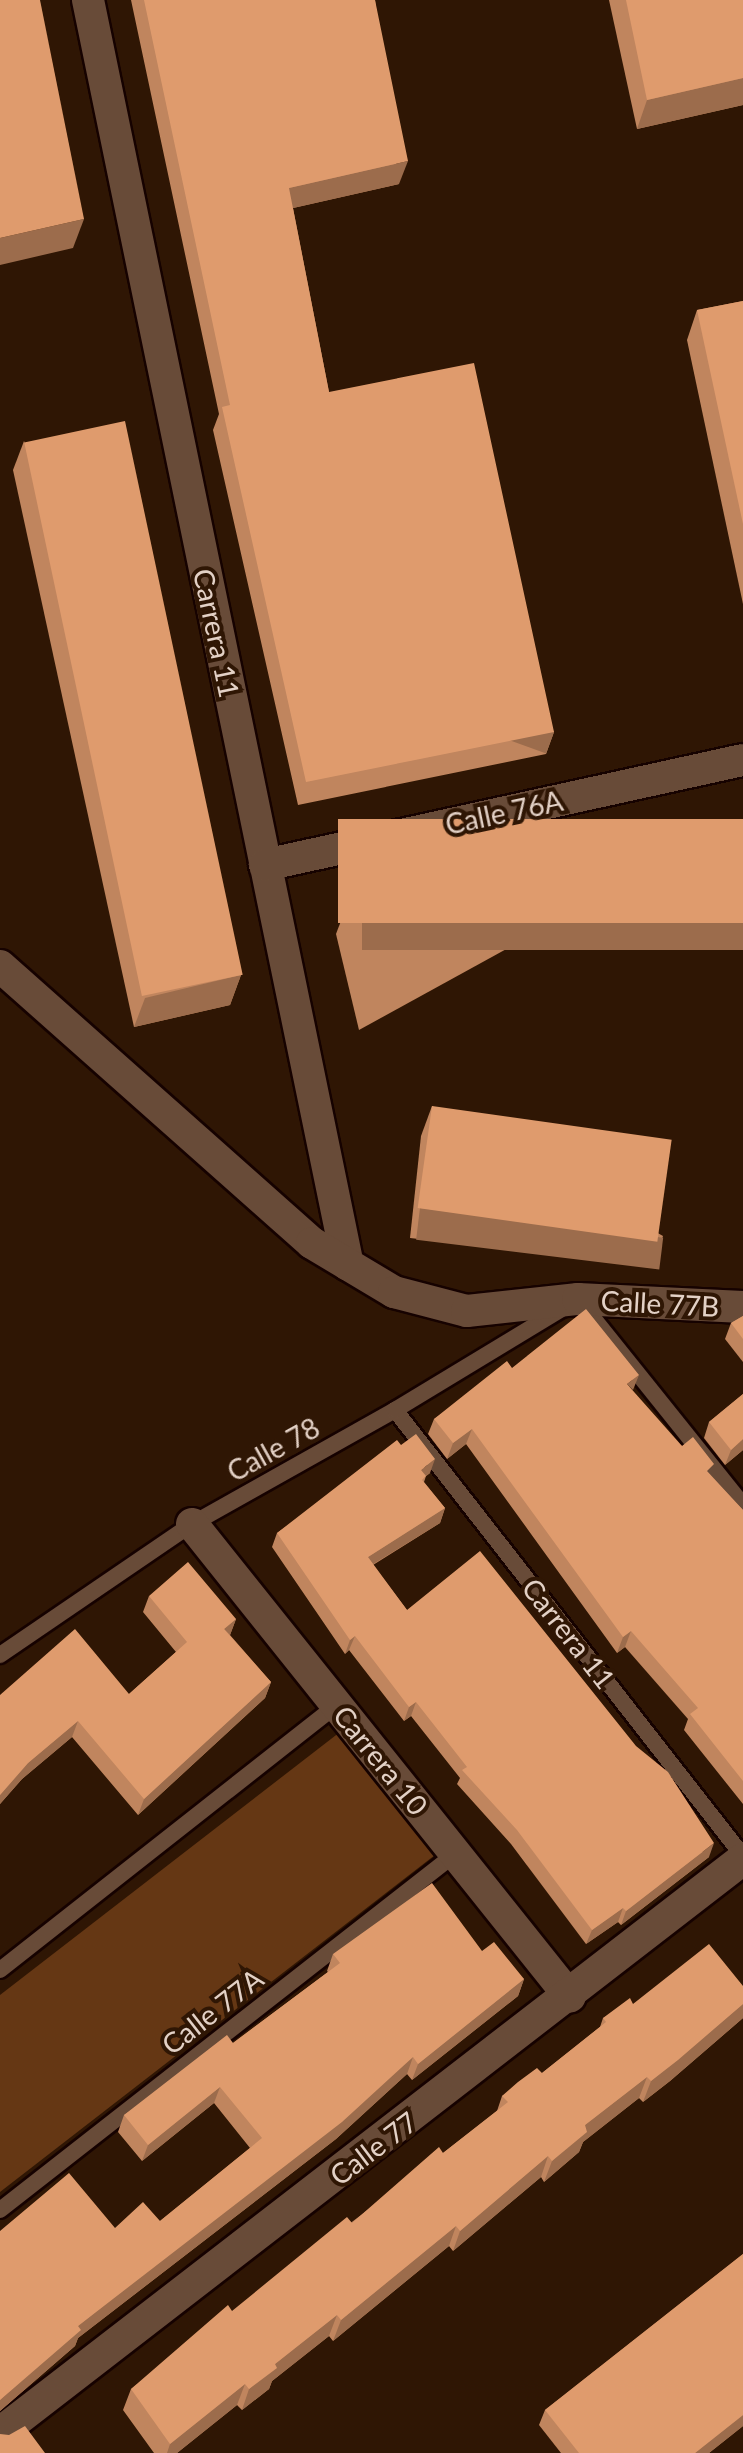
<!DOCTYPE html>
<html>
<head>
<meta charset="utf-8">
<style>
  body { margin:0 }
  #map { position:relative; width:743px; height:2453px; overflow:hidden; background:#2f1604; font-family:Lato,sans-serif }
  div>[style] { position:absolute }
  .green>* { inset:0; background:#653714 }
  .roads { filter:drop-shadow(2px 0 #160200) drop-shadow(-2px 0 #160200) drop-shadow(0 2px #160200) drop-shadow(0 -2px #160200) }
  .service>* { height:16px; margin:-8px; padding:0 8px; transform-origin:8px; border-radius:8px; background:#684b38 }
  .minor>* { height:32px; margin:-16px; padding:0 16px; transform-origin:16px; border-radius:16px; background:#684b38 }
  .wall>* { inset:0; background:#c0855e }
  .shaded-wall>* { inset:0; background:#9c6c4c; transform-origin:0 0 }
  .building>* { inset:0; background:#df9b6d; transform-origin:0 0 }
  span { translate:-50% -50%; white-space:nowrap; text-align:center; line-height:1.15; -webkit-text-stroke:8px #2f1604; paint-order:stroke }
  .street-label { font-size:28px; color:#e3d1c6 }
</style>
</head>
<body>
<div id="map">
  <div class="green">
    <i style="clip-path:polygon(340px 1732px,435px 1855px,0 2192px,0 1995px)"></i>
  </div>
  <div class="roads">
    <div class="service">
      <i style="left:395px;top:1410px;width:566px;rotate:52.04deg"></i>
      <i style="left:0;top:1655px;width:232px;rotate:-34.3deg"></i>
      <i style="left:192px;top:1524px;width:233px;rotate:-29.3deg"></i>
      <i style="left:395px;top:1410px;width:214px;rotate:-31.2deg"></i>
      <i style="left:578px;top:1299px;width:264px;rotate:51.3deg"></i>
      <i style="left:0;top:1970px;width:429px;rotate:-38.2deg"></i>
      <i style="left:0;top:2210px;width:578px;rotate:-38.04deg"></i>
    </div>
    <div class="minor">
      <i style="left:88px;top:0;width:1291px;rotate:78.39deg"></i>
      <i style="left:265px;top:865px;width:489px;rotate:-12.4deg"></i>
      <i style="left:0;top:966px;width:417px;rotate:41.6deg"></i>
      <i style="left:312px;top:1243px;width:96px;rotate:30.9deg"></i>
      <i style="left:394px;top:1292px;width:75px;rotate:14.6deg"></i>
      <i style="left:467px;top:1311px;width:112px;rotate:-6.2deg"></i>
      <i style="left:578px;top:1299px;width:165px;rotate:2.8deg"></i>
      <i style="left:192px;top:1524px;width:605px;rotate:51.37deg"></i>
      <i style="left:0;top:2433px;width:939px;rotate:-37.69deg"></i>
    </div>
  </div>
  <div class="wall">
    <i style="clip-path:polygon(131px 0,375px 0,399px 184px,293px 208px,329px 392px,554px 732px,546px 754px,298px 805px,213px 430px,219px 414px)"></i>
    <i style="clip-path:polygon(609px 0,743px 0,743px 105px,637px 129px)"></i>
    <i style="clip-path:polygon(743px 301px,743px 604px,687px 340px,697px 310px)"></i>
    <i style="clip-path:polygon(24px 441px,241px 975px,230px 1005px,134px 1027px,13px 470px)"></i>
    <i style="clip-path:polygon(743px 819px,359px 1030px,336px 934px,347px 905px)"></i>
    <i style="clip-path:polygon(432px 1106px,663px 1236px,653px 1266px,410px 1238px,421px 1136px)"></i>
    <i style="clip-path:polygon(743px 1316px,743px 1362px,725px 1339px,731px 1323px)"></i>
    <i style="clip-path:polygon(512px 1368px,682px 1446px,743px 1510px,743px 1804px,684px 1730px,688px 1719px,625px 1647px,617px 1653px,466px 1444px,447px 1459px,428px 1434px,434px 1419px)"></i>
    <i style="clip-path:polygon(743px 1394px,743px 1450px,725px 1465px,704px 1438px,709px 1422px)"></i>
    <i style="clip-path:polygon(401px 1445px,430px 1473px,426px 1476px,424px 1482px,445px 1508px,440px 1523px,373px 1565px,407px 1610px,709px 1857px,621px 1925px,618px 1922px,586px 1944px,511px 1844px,457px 1784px,460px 1778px,411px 1716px,404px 1721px,349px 1650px,345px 1654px,272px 1547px,277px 1533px)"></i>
    <i style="clip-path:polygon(149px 1596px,236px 1619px,230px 1635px,271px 1682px,265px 1698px,138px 1815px,72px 1737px,22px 1779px,0 1804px,0 1695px,129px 1694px,176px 1652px,143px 1612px)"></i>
    <i style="clip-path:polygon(482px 1951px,524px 1979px,518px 1996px,412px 2080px,407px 2074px,336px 2139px,78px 2338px,75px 2346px,0 2411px,0 2231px,115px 2228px,160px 2221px,250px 2148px,214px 2103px,142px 2161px,118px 2132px,124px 2115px,233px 2043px,328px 1972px,327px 1971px,333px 1954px)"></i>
    <i style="clip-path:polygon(743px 1986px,743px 2018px,670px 2081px,643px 2102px,639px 2098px,583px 2142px,579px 2152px,544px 2182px,541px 2177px,453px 2251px,449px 2246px,333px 2341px,329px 2336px,272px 2381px,269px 2389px,242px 2410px,237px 2405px,177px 2453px,154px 2453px,123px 2410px,131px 2389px,443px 2153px,497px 2111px,502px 2096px,542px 2073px,600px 2027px,603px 2018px,633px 2004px)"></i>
    <i style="clip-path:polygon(743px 2254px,743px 2426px,709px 2453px,561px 2453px,539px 2425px,545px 2410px)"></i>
  </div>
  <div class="shaded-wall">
    <i style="clip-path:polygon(743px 78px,743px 105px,637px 129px,647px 100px)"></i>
    <i style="clip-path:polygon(408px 161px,399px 184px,280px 211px,289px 188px)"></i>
    <i style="clip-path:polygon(84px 219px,73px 248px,0 265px,0 238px)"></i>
    <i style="left:554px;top:732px;width:23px;height:253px;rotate:110deg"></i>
    <i style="left:743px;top:923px;width:27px;height:381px;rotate:90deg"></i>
    <i style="clip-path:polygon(241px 975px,230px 1005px,134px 1027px,145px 998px)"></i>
    <i style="left:420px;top:1208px;width:245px;height:32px;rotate:7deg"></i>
    <i style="clip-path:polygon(639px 1375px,633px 1390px,627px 1384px)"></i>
    <i style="clip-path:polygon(472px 1429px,466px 1444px,447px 1459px,453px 1443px)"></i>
    <i style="clip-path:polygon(743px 1439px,743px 1450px,725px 1465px,731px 1450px)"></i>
    <i style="clip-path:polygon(435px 1459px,430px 1473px,416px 1484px,421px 1470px)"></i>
    <i style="clip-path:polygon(445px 1508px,440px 1523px,362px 1571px,368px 1557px)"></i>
    <i style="clip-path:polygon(236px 1619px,230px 1635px,224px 1629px)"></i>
    <i style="clip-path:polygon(631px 1631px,625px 1647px,617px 1653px,623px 1637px)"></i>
    <i style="clip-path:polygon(355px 1636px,349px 1650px,345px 1654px,350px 1640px)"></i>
    <i style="clip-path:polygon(271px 1682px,265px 1698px,138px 1815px,144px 1799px)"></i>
    <i style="clip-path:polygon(416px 1702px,411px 1716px,404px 1721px,409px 1707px)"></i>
    <i style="clip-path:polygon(78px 1721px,72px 1737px,22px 1779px,0 1804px,0 1795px,28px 1763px)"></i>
    <i style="clip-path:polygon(714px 1843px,709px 1857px,621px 1925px,626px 1911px)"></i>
    <i style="clip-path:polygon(623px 1908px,618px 1922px,586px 1944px,592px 1930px)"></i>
    <i style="clip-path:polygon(524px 1979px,518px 1996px,412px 2080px,418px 2064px)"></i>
    <i style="clip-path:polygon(743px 2004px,743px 2018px,670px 2081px,643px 2102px,651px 2081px)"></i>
    <i style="clip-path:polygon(413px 2057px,407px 2074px,336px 2139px,78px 2338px,75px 2346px,0 2411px,0 2400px,78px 2326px)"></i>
    <i style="clip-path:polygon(647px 2077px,639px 2098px,583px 2142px,579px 2152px,544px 2182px,552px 2161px,585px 2125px)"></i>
    <i style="clip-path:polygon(220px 2087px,214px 2103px,142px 2161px,148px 2145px)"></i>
    <i style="clip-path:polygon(548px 2156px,541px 2177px,453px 2251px,460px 2231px)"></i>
    <i style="clip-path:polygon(456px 2226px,449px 2246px,333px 2341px,341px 2320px)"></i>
    <i style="clip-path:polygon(337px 2315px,329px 2336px,272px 2381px,269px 2389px,242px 2410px,249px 2389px,275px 2364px)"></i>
    <i style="clip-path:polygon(245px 2384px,237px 2405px,177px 2453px,167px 2453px,170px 2444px)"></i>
    <i style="clip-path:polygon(743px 2415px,743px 2426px,709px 2453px,695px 2453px)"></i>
  </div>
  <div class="building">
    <i style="clip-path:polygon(0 0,40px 0,84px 219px,0 238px)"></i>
    <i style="clip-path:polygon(144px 0,375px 0,408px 161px,289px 188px,329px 392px,474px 363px,554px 732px,306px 782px,222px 407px,230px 405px)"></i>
    <i style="clip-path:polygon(626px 0,743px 0,743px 78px,647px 100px)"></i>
    <i style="clip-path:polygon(743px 301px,743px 524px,697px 310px)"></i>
    <i style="left:125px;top:421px;width:566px;height:103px;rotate:78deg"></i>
    <i style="left:743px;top:819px;width:104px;height:405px;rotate:90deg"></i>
    <i style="left:432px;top:1106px;width:242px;height:103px;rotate:8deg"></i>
    <i style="clip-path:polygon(586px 1309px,639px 1375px,627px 1384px,682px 1446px,693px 1437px,714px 1464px,707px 1471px,743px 1510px,743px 1781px,690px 1714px,698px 1708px,631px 1631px,623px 1637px,472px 1429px,453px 1443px,434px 1419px,507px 1361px,512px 1368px)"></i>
    <i style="clip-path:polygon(743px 1316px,743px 1339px,731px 1323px)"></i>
    <i style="clip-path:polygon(743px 1394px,743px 1439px,731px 1450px,709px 1422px)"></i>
    <i style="clip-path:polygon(416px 1434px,435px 1459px,421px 1470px,426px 1476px,422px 1480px,445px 1508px,368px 1557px,407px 1610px,480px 1551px,636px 1746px,668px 1772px,714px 1843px,626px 1911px,623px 1908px,592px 1930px,517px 1830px,462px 1770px,467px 1767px,416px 1702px,409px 1707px,355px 1636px,350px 1640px,277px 1533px,397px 1440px,401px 1445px)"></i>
    <i style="clip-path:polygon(188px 1562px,236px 1619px,224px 1629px,271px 1682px,144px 1799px,78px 1721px,28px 1763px,0 1795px,0 1695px,75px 1629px,129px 1694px,187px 1642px,149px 1596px)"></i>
    <i style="clip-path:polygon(432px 1883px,482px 1951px,494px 1942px,524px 1979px,418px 2064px,413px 2057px,342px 2122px,78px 2326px,81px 2330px,0 2400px,0 2231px,69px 2173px,115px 2228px,143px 2202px,160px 2221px,262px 2138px,220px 2087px,148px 2145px,124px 2115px,227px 2035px,233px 2043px,340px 1963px,333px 1954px)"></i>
    <i style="clip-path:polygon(709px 1944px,743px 1986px,743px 2004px,678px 2060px,651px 2081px,647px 2077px,585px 2125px,587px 2132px,552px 2161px,548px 2156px,460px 2231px,456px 2226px,341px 2320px,337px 2315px,275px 2364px,277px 2368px,249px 2389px,245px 2384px,170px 2444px,131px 2389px,228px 2305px,232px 2311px,347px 2217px,352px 2223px,439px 2147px,443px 2153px,508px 2102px,502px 2096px,518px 2082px,537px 2068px,542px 2073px,606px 2022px,603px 2018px,630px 1998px,633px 2004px)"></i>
    <i style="clip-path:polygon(743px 2254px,743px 2415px,695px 2453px,579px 2453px,545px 2410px)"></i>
    <i style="clip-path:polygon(25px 2426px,45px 2453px,0 2453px,0 2434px,9px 2435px)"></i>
  </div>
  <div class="street-label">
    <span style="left:217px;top:633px;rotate:78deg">Carrera 11</span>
    <span style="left:504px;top:812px;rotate:-12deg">Calle 76A</span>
    <span style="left:660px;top:1303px;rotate:3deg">Calle 77B</span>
    <span style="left:273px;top:1449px;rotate:-29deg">Calle 78</span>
    <span style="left:569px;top:1633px;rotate:52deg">Carrera 11</span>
    <span style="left:381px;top:1760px;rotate:51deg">Carrera 10</span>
    <span style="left:212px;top:2011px;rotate:-38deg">Calle 77A</span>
    <span style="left:373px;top:2148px;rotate:-37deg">Calle 77</span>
  </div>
</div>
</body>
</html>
